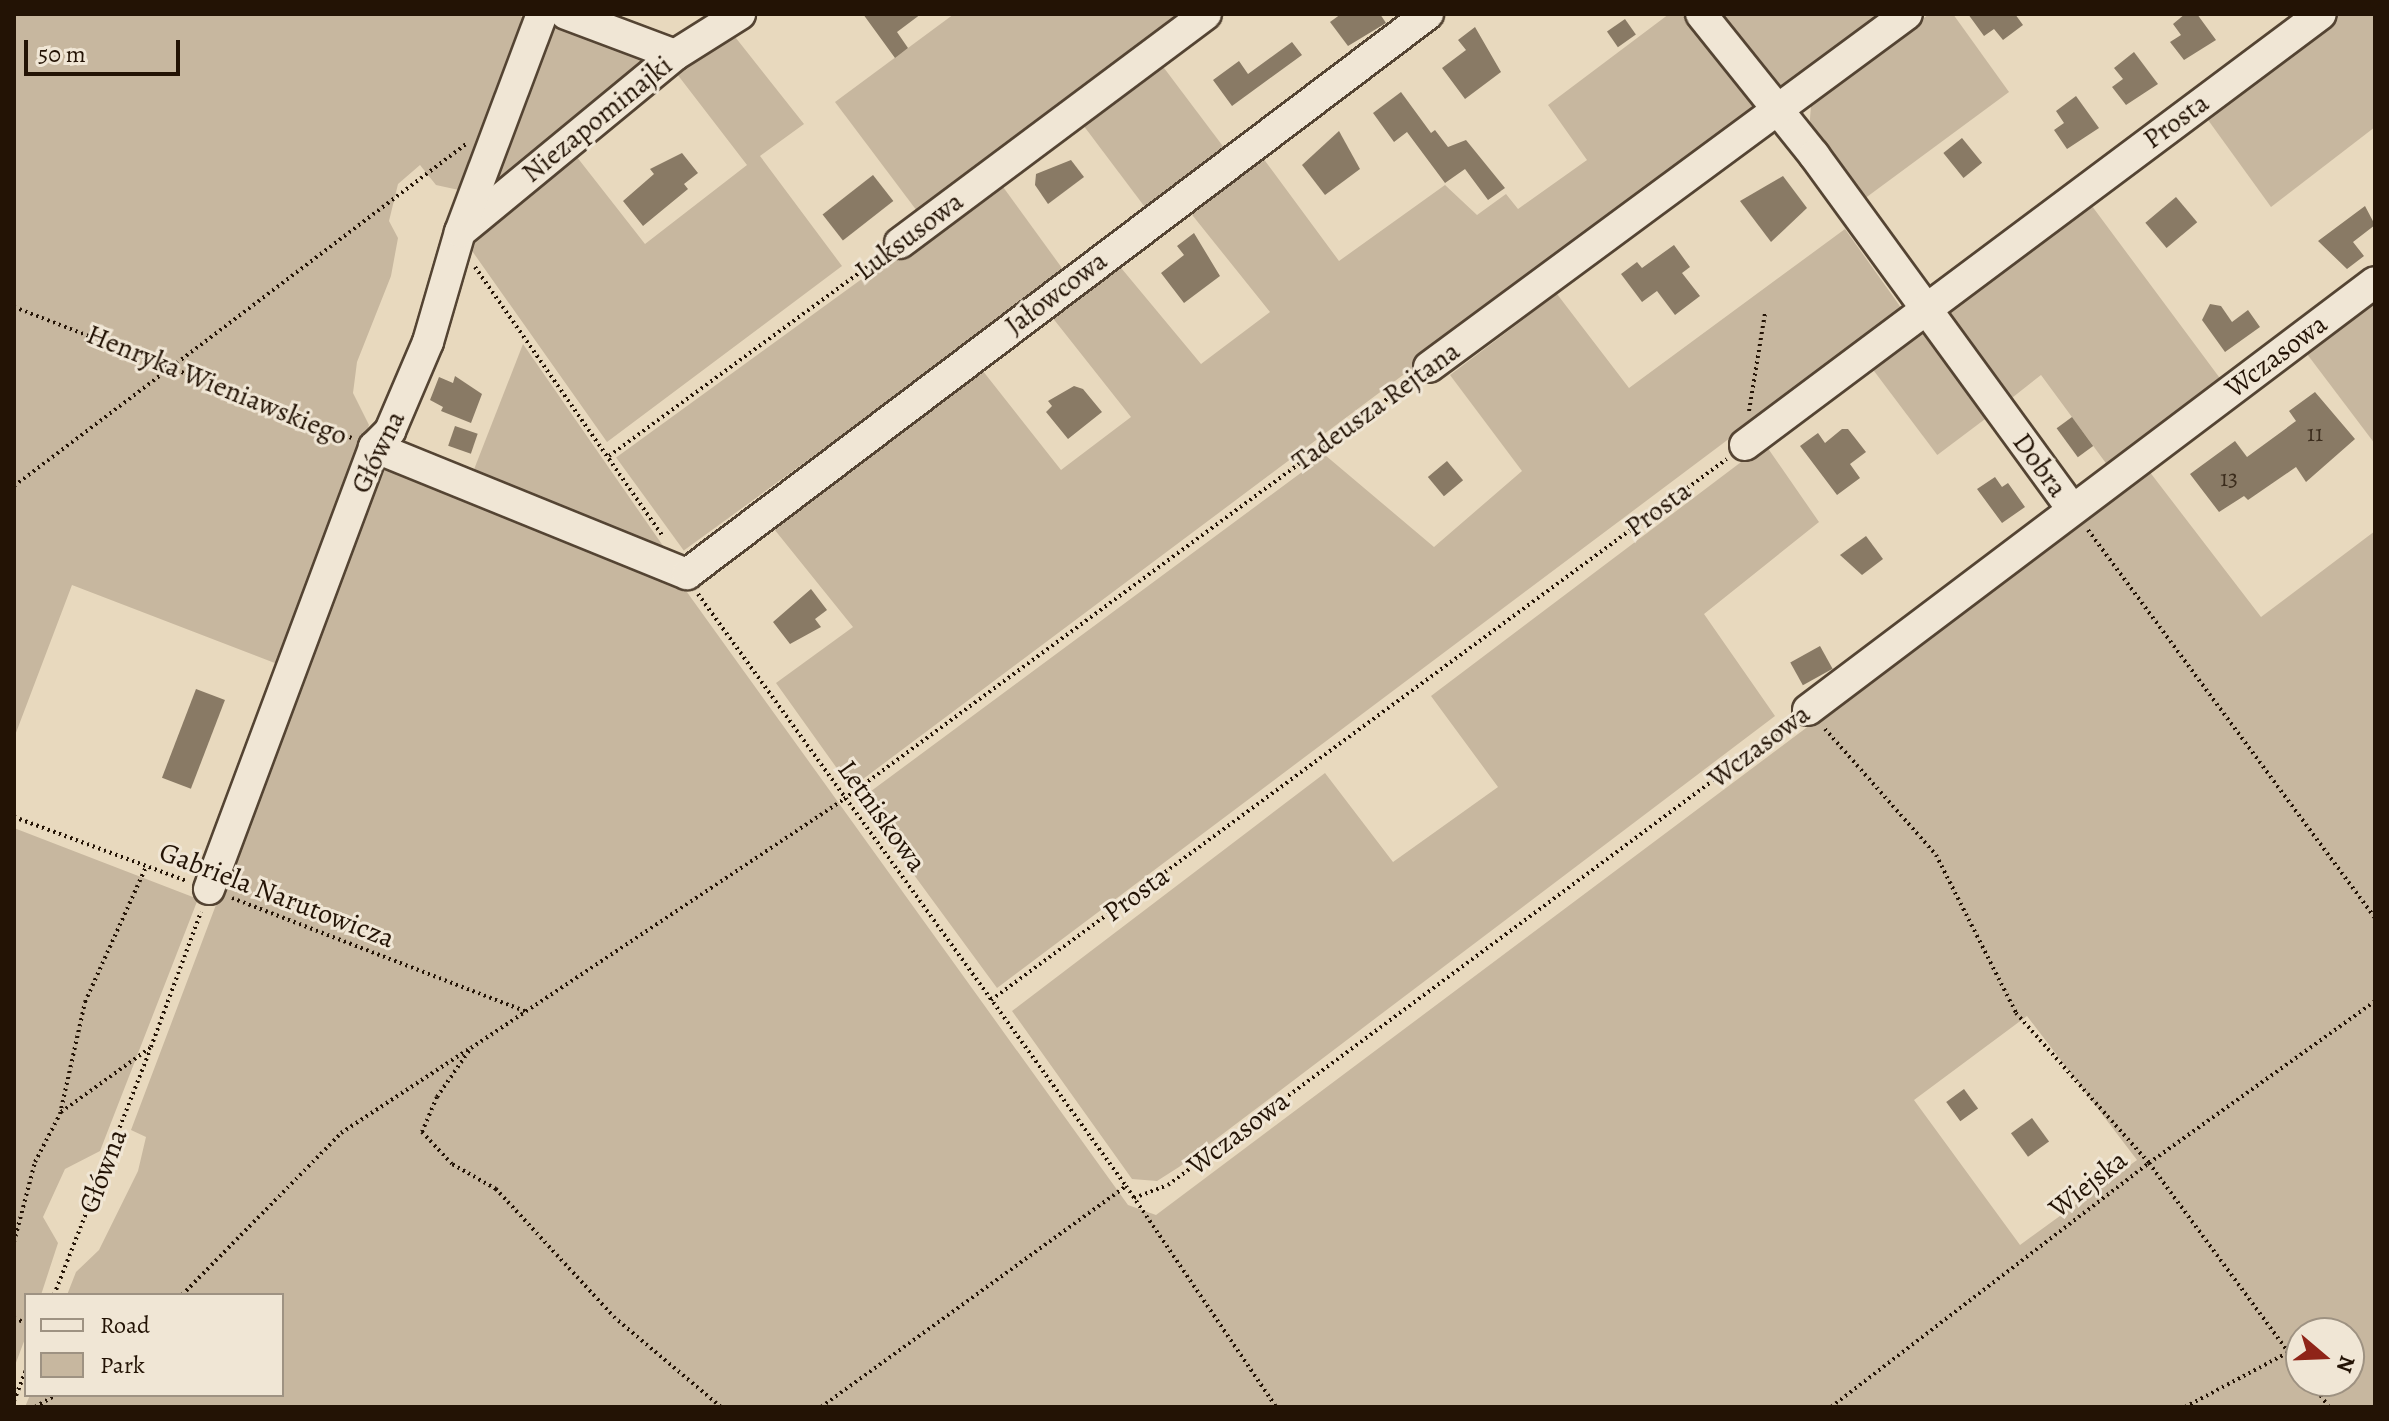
<!DOCTYPE html>
<html>
<head>
<meta charset="utf-8">
<style>
  body { margin:0 }
  #map { position:relative; width:2389px; height:1421px; overflow:hidden; background:#e8d9be; font-family:Alegreya,serif }
  div>[style] { position:absolute }
  .green>* { inset:0; background:#c7b79f; transform-origin:0 0 }
  .building>* { inset:0; background:#897a65; transform-origin:0 0 }
  .path>* { height:4px; margin-top:-2px; transform-origin:0; background:repeating-linear-gradient(90deg,#231305 0 2px,transparent 0 6px) }
  .roads { filter:drop-shadow(2px 0 #544433) drop-shadow(-2px 0 #544433) drop-shadow(0 2px #544433) drop-shadow(0 -2px #544433) }
  .minor>* { height:30px; margin:-15px; padding:0 15px; transform-origin:15px; border-radius:15px; background:#f0e6d5 }
  span { translate:-50% -50%; white-space:nowrap; text-align:center; line-height:1.15; -webkit-text-stroke:6px #f0e6d5; paint-order:stroke }
  .number-label { font-size:24px; color:#3c2d1d }
  .number-label span { -webkit-text-stroke-width:0 }
  .street-label { font-size:28px; color:#231305 }
  .frame { position:absolute; inset:0; border:16px solid #231305; pointer-events:none }
  .legend { position:absolute; left:24px; top:1293px; width:260px; height:104px; box-sizing:border-box; background:#f0e6d5; border:2px solid #9e9282; margin:0; padding:10px 14px; list-style:none; font-size:24px; color:#231305 }
  .legend li { display:flex; align-items:center; gap:16px; height:40px }
  .legend b { width:40px; border:2px solid #9e9282 }
  .north { position:absolute; left:2285px; top:1317px; width:80px; height:80px; box-sizing:border-box; background:#f0e6d5; border:2px solid #9e9282; border-radius:50%; rotate:109deg; font-size:22px; font-weight:700; line-height:32px; text-align:center; color:#231305 }
  .north::after { content:''; display:block; margin:auto; width:28px; height:36px; background:#8f2418; clip-path:polygon(50% 0,100% 100%,50% 72%,0 100%) }
  .scale { position:absolute; left:24px; top:40px; width:156px; height:36px; box-sizing:border-box; border:4px solid #231305; border-top:0; padding-left:10px; font-size:24px; line-height:28px; white-space:nowrap; color:#231305; -webkit-text-stroke:6px #f0e6d5; paint-order:stroke }
</style>
</head>
<body>
<div id="map">
  <div class="green">
    <i style="clip-path:polygon(14px 14px,519px 14px,530px 26px,468px 192px,436px 185px,420px 165px,398px 184px,389px 221px,398px 238px,391px 276px,357px 362px,353px 393px,369px 425px,280px 665px,72px 585px,14px 738px)"></i>
    <i style="clip-path:polygon(954px 14px,1181px 14px,917px 211px,835px 102px)"></i>
    <i style="clip-path:polygon(1669px 14px,1688px 14px,1760px 108px,851px 788px,776px 683px,853px 627px,770px 524px,979px 366px,1061px 470px,1131px 417px,1048px 312px,1117px 263px,1201px 364px,1270px 312px,1189px 211px,1260px 154px,1339px 261px,1445px 185px,1477px 215px,1506px 194px,1518px 209px,1587px 160px,1548px 105px)"></i>
    <i style="clip-path:polygon(1715px 14px,1886px 14px,1780px 94px)"></i>
    <i style="clip-path:polygon(1929px 14px,1953px 14px,2009px 92px,1860px 202px,1809px 131px,1811px 106px)"></i>
    <i style="clip-path:polygon(2336px 14px,2375px 14px,2375px 127px,2271px 207px,2203px 113px)"></i>
    <i style="clip-path:polygon(552px 25px,651px 64px,490px 186px)"></i>
    <i style="clip-path:polygon(732px 33px,804px 124px,760px 156px,842px 266px,607px 442px,470px 248px,573px 152px,645px 244px,747px 165px,677px 74px)"></i>
    <i style="left:1158px;top:60px;width:117px;height:99px;rotate:53deg"></i>
    <i style="left:998px;top:180px;width:115px;height:472px;rotate:54deg"></i>
    <i style="clip-path:polygon(2089px 202px,2222px 381px,2108px 466px,2041px 375px,2008px 401px,1940px 312px)"></i>
    <i style="clip-path:polygon(1845px 229px,1902px 309px,997px 988px,859px 800px,1325px 455px,1434px 547px,1522px 471px,1450px 375px,1557px 294px,1629px 388px)"></i>
    <i style="clip-path:polygon(2375px 303px,2375px 444px,2307px 354px)"></i>
    <i style="left:1921px;top:327px;width:112px;height:64px;rotate:53deg"></i>
    <i style="clip-path:polygon(523px 344px,668px 553px,473px 472px)"></i>
    <i style="clip-path:polygon(1765px 444px,1819px 522px,1704px 614px,1775px 716px,1179px 1167px,1157px 1181px,1132px 1179px,1012px 1011px,1325px 773px,1393px 862px,1498px 787px,1431px 696px)"></i>
    <i style="clip-path:polygon(evenodd,382px 465px,684px 588px,1128px 1205px,1156px 1215px,2149px 471px,2261px 617px,2375px 531px,2375px 1407px,25px 1407px,30px 1395px,282px 1395px,282px 1295px,67px 1295px,76px 1272px,99px 1250px,138px 1171px,146px 1137px,131px 1130px,382px 465px,2027px 1016px,2137px 1160px,2020px 1245px,1914px 1100px,2027px 1016px,382px 465px,2301px 1333px,2349px 1333px,2349px 1381px,2301px 1381px,2301px 1333px)"></i>
    <i style="clip-path:polygon(14px 828px,198px 899px,100px 1151px,65px 1169px,43px 1217px,58px 1243px,41px 1295px,26px 1295px,26px 1336px,14px 1368px)"></i>
  </div>
  <div class="building">
    <i style="clip-path:polygon(863px 14px,921px 14px,897px 32px,908px 48px,895px 58px)"></i>
    <i style="clip-path:polygon(1341px 14px,1380px 14px,1386px 23px,1348px 46px,1330px 22px)"></i>
    <i style="clip-path:polygon(1968px 14px,2015px 14px,2023px 25px,2003px 40px,1994px 29px,1984px 36px)"></i>
    <i style="clip-path:polygon(2185px 14px,2197px 14px,2216px 40px,2184px 60px,2170px 42px,2181px 35px,2173px 24px)"></i>
    <i style="left:1625px;top:19px;width:19px;height:22px;rotate:55deg"></i>
    <i style="clip-path:polygon(1475px 27px,1501px 72px,1465px 99px,1442px 68px,1466px 50px,1458px 40px)"></i>
    <i style="clip-path:polygon(1292px 42px,1302px 55px,1232px 106px,1213px 80px,1239px 61px,1248px 74px)"></i>
    <i style="clip-path:polygon(2134px 52px,2158px 84px,2126px 105px,2112px 87px,2123px 79px,2114px 68px)"></i>
    <i style="clip-path:polygon(1401px 92px,1431px 133px,1435px 130px,1448px 147px,1466px 140px,1505px 188px,1488px 200px,1465px 169px,1445px 183px,1407px 132px,1394px 142px,1373px 113px)"></i>
    <i style="clip-path:polygon(2076px 96px,2099px 128px,2067px 149px,2054px 130px,2064px 123px,2056px 111px)"></i>
    <i style="clip-path:polygon(1339px 131px,1360px 169px,1325px 195px,1302px 165px)"></i>
    <i style="left:1962px;top:138px;width:32px;height:24px;rotate:51deg"></i>
    <i style="clip-path:polygon(682px 153px,698px 173px,684px 184px,688px 189px,643px 226px,623px 201px,654px 174px,650px 169px)"></i>
    <i style="clip-path:polygon(1071px 160px,1084px 177px,1048px 204px,1035px 185px,1036px 174px)"></i>
    <i style="left:873px;top:175px;width:33px;height:64px;rotate:52deg"></i>
    <i style="clip-path:polygon(1783px 176px,1807px 208px,1771px 242px,1740px 201px)"></i>
    <i style="left:2176px;top:197px;width:33px;height:40px;rotate:50deg"></i>
    <i style="clip-path:polygon(2365px 206px,2375px 225px,2353px 242px,2364px 256px,2347px 269px,2318px 241px)"></i>
    <i style="clip-path:polygon(1194px 233px,1220px 276px,1184px 303px,1161px 273px,1184px 255px,1177px 246px)"></i>
    <i style="clip-path:polygon(1674px 245px,1690px 267px,1682px 273px,1700px 296px,1675px 315px,1657px 291px,1642px 302px,1621px 274px,1637px 262px,1642px 268px)"></i>
    <i style="clip-path:polygon(2210px 304px,2221px 306px,2232px 322px,2248px 310px,2260px 327px,2225px 352px,2202px 320px)"></i>
    <i style="clip-path:polygon(455px 376px,482px 394px,471px 423px,441px 411px,443px 407px,430px 400px,439px 377px,453px 383px)"></i>
    <i style="clip-path:polygon(1074px 386px,1083px 389px,1102px 412px,1068px 439px,1046px 412px,1052px 406px,1048px 401px)"></i>
    <i style="clip-path:polygon(2315px 392px,2355px 439px,2306px 482px,2296px 467px,2248px 500px,2244px 496px,2219px 512px,2190px 474px,2235px 441px,2247px 457px,2296px 421px,2289px 411px)"></i>
    <i style="left:2072px;top:417px;width:36px;height:19px;rotate:54deg"></i>
    <i style="left:455px;top:426px;width:24px;height:21px;rotate:19deg"></i>
    <i style="clip-path:polygon(1842px 429px,1848px 429px,1866px 452px,1850px 464px,1860px 478px,1837px 495px,1800px 446px,1818px 433px,1825px 443px)"></i>
    <i style="left:1447px;top:461px;width:25px;height:25px;rotate:50deg"></i>
    <i style="clip-path:polygon(1995px 477px,2002px 487px,2008px 483px,2025px 507px,2002px 523px,1977px 489px)"></i>
    <i style="clip-path:polygon(1866px 536px,1883px 559px,1862px 575px,1840px 555px)"></i>
    <i style="clip-path:polygon(811px 589px,827px 610px,815px 619px,821px 627px,790px 644px,773px 622px)"></i>
    <i style="left:1820px;top:646px;width:26px;height:34px;rotate:61deg"></i>
    <i style="left:196px;top:689px;width:31px;height:95px;rotate:21deg"></i>
    <i style="left:1964px;top:1089px;width:24px;height:22px;rotate:54deg"></i>
    <i style="left:2032px;top:1118px;width:29px;height:26px;rotate:54deg"></i>
  </div>
  <div class="path">
    <i style="left:475px;top:267px;width:327px;rotate:55.1deg"></i>
    <i style="left:14px;top:307px;width:362px;rotate:21.2deg"></i>
    <i style="left:1749px;top:411px;width:99px;rotate:-80.7deg"></i>
    <i style="left:609px;top:456px;width:338px;rotate:-36.2deg"></i>
    <i style="left:14px;top:486px;width:567px;rotate:-37.11deg"></i>
    <i style="left:2088px;top:530px;width:483px;rotate:53.5deg"></i>
    <i style="left:698px;top:594px;width:731px;rotate:54.13deg"></i>
    <i style="left:1126px;top:1186px;width:267px;rotate:55.8deg"></i>
    <i style="left:1825px;top:729px;width:168px;rotate:48.6deg"></i>
    <i style="left:1936px;top:855px;width:177px;rotate:63.1deg"></i>
    <i style="left:2016px;top:1013px;width:200px;rotate:48.4deg"></i>
    <i style="left:2149px;top:1163px;width:256px;rotate:53.6deg"></i>
    <i style="left:14px;top:817px;width:184px;rotate:20.3deg"></i>
    <i style="left:232px;top:898px;width:314px;rotate:21.1deg"></i>
    <i style="left:991px;top:1000px;width:913px;rotate:-36.32deg"></i>
    <i style="left:61px;top:1112px;width:111px;rotate:-35.8deg"></i>
    <i style="left:151px;top:1047px;width:144px;rotate:-69.7deg"></i>
    <i style="left:1134px;top:1198px;width:36px;rotate:-21deg"></i>
    <i style="left:1168px;top:1185px;width:773px;rotate:-36.59deg"></i>
    <i style="left:14px;top:1242px;width:83px;rotate:-75.3deg"></i>
    <i style="left:35px;top:1162px;width:54px;rotate:-62.5deg"></i>
    <i style="left:60px;top:1114px;width:115px;rotate:-77.4deg"></i>
    <i style="left:85px;top:1002px;width:148px;rotate:-65.7deg"></i>
    <i style="left:54px;top:1295px;width:263px;rotate:-68.6deg"></i>
    <i style="left:182px;top:1295px;width:227px;rotate:-45.5deg"></i>
    <i style="left:341px;top:1133px;width:153px;rotate:-33.3deg"></i>
    <i style="left:14px;top:1318px;width:13px;rotate:23deg"></i>
    <i style="left:2310px;top:1381px;width:32px;rotate:54deg"></i>
    <i style="left:14px;top:1401px;width:34px;rotate:-69deg"></i>
    <i style="left:35px;top:1407px;width:24px;rotate:-30deg"></i>
    <i style="left:721px;top:1407px;width:138px;rotate:-140deg"></i>
    <i style="left:615px;top:1318px;width:176px;rotate:-132.7deg"></i>
    <i style="left:496px;top:1189px;width:51px;rotate:-150.4deg"></i>
    <i style="left:452px;top:1164px;width:44px;rotate:-133.2deg"></i>
    <i style="left:422px;top:1132px;width:38px;rotate:-67deg"></i>
    <i style="left:437px;top:1097px;width:60px;rotate:-55.2deg"></i>
    <i style="left:471px;top:1048px;width:448px;rotate:-33.7deg"></i>
    <i style="left:844px;top:799px;width:703px;rotate:-36.38deg"></i>
    <i style="left:821px;top:1407px;width:377px;rotate:-35.9deg"></i>
    <i style="left:1831px;top:1407px;width:401px;rotate:-37.5deg"></i>
    <i style="left:2149px;top:1163px;width:278px;rotate:-35.6deg"></i>
    <i style="left:2185px;top:1407px;width:118px;rotate:-27.9deg"></i>
  </div>
  <div class="roads">
    <div class="minor">
      <i style="left:566px;top:14px;width:116px;rotate:20.6deg"></i>
      <i style="left:1701px;top:14px;width:181px;rotate:51.3deg"></i>
      <i style="left:1814px;top:155px;width:438px;rotate:53.9deg"></i>
      <i style="left:464px;top:229px;width:273px;rotate:-39.5deg"></i>
      <i style="left:675px;top:55px;width:77px;rotate:-32.2deg"></i>
      <i style="left:900px;top:243px;width:382px;rotate:-36.8deg"></i>
      <i style="left:1429px;top:367px;width:594px;rotate:-36.45deg"></i>
      <i style="left:1745px;top:445px;width:719px;rotate:-36.81deg"></i>
      <i style="left:374px;top:447px;width:338px;rotate:22.1deg"></i>
      <i style="left:687px;top:574px;width:929px;rotate:-37.08deg"></i>
      <i style="left:1808px;top:710px;width:710px;rotate:-37.05deg"></i>
      <i style="left:209px;top:889px;width:472px;rotate:-69.5deg"></i>
      <i style="left:374px;top:447px;width:23px;rotate:-45deg"></i>
      <i style="left:390px;top:431px;width:97px;rotate:-66.9deg"></i>
      <i style="left:428px;top:342px;width:115px;rotate:-73.8deg"></i>
      <i style="left:460px;top:232px;width:233px;rotate:-69.4deg"></i>
    </div>
  </div>
  <div class="number-label">
    <span style="left:2315px;top:434px">11</span>
    <span style="left:2229px;top:479px">13</span>
  </div>
  <div class="street-label">
    <span style="left:597px;top:119px;rotate:-39deg">Niezapominajki</span>
    <span style="left:2176px;top:121px;rotate:-36deg">Prosta</span>
    <span style="left:909px;top:236px;rotate:-37deg">Luksusowa</span>
    <span style="left:1056px;top:293px;rotate:-37deg">Jałowcowa</span>
    <span style="left:2276px;top:356px;rotate:-37deg">Wczasowa</span>
    <span style="left:217px;top:385px;rotate:22deg">Henryka Wieniawskiego</span>
    <span style="left:1376px;top:406px;rotate:-36deg">Tadeusza Rejtana</span>
    <span style="left:378px;top:452px;rotate:-64deg">Główna</span>
    <span style="left:2040px;top:465px;rotate:54deg">Dobra</span>
    <span style="left:1658px;top:509px;rotate:-36deg">Prosta</span>
    <span style="left:1759px;top:746px;rotate:-37deg">Wczasowa</span>
    <span style="left:882px;top:816px;rotate:54deg">Letniskowa</span>
    <span style="left:1136px;top:894px;rotate:-36deg">Prosta</span>
    <span style="left:277px;top:895px;rotate:21deg">Gabriela Narutowicza</span>
    <span style="left:1238px;top:1133px;rotate:-37deg">Wczasowa</span>
    <span style="left:103px;top:1171px;rotate:-69deg">Główna</span>
    <span style="left:2088px;top:1184px;rotate:-38deg">Wiejska</span>
  </div>
  <div class="frame"></div>
  <ul class="legend">
  <li><b style="height:10px;background:#f0e6d5"></b>Road</li>
  <li><b style="height:22px;background:#c7b79f"></b>Park</li>
  </ul>
  <div class="north">N</div>
  <div class="scale">50 m</div>
</div>
</body>
</html>
